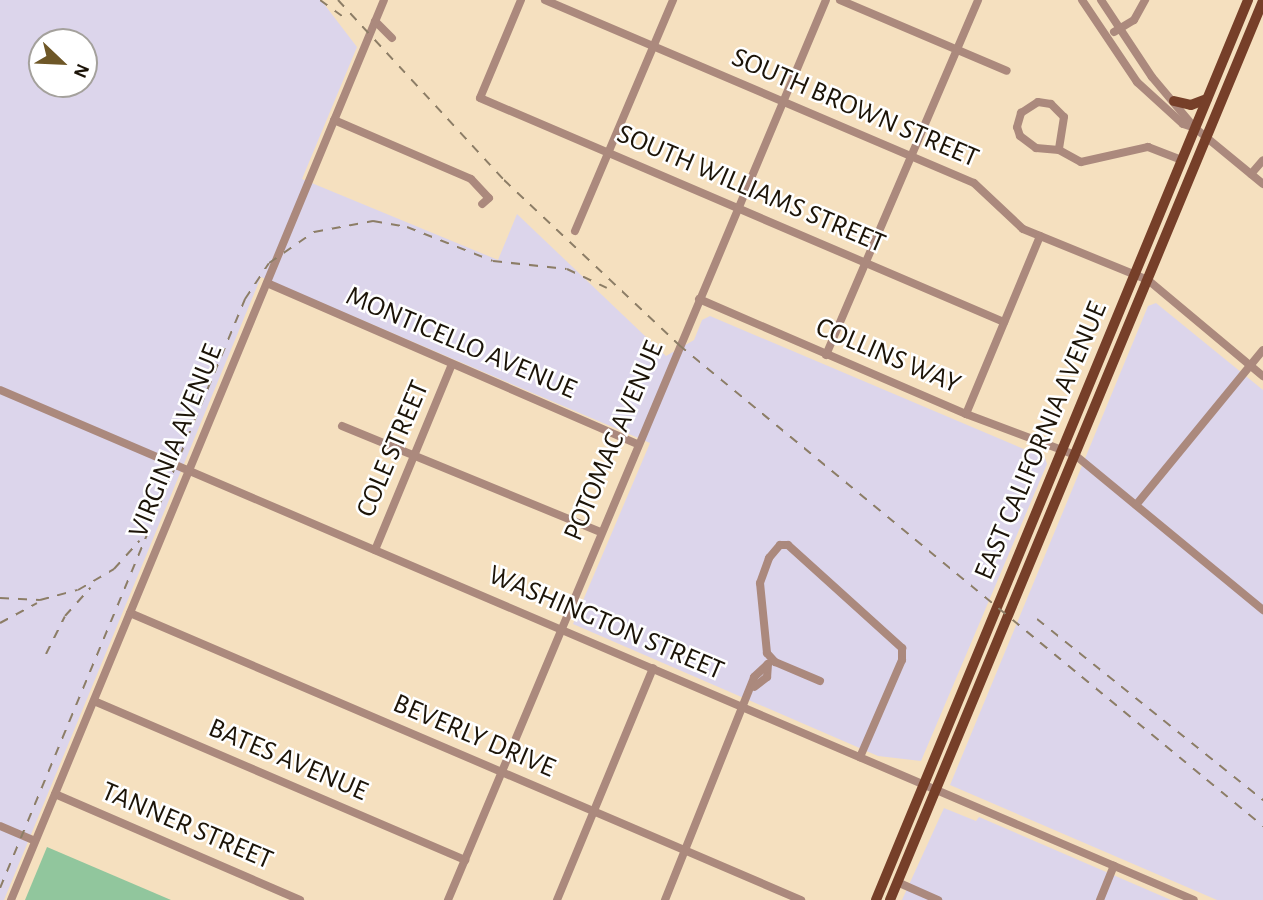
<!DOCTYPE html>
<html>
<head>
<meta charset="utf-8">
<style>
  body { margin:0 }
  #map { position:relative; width:1263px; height:900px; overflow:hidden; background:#f5e0bf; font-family:"Alegreya Sans",sans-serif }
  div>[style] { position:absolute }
  .industrial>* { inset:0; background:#dcd5eb }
  .green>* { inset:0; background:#91c69d }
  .minor>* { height:8px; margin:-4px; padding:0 4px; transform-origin:4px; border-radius:4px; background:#ab897d }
  .major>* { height:10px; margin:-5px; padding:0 5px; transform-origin:5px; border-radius:5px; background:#763f29 }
  .rail>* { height:2px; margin-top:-1px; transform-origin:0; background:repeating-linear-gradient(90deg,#8c7d66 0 9px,transparent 0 18px) }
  span { translate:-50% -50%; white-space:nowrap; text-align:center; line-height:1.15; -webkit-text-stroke:5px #fff; paint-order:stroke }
  .street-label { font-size:28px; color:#1c1408 }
  .north { position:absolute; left:28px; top:28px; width:70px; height:70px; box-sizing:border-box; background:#fff; border:2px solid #a4a19c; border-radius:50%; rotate:113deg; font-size:19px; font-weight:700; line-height:28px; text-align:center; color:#1c1408 }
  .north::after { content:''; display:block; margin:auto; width:24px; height:32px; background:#6e5727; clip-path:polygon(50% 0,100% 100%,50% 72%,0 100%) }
</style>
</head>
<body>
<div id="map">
  <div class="industrial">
    <i style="clip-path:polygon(evenodd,0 0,321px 0,357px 47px,302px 179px,498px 260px,517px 214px,666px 356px,694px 340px,702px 320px,710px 316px,1045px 458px,1047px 464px,921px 761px,878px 756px,573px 624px,650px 443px,261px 277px,4px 900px,0 900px,0 0,42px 42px,84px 42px,84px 84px,42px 84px,42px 42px)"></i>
    <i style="clip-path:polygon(1156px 303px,1263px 390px,1263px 900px,1217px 900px,950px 785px,1148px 306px)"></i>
    <i style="clip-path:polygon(944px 808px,976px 821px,979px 817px,1171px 900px,902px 900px)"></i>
  </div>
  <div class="green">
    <i style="clip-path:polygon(47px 847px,171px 900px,25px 900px)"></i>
  </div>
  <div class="minor">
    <i style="left:521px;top:0;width:106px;rotate:112.7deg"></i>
    <i style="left:480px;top:98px;width:570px;rotate:23.15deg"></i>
    <i style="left:545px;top:0;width:466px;rotate:23.1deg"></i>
    <i style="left:974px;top:183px;width:67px;rotate:43.2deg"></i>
    <i style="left:1023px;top:229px;width:135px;rotate:22.2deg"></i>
    <i style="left:1148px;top:280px;width:150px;rotate:39.9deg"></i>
    <i style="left:840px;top:0;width:181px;rotate:23deg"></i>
    <i style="left:1082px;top:0;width:99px;rotate:56.1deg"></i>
    <i style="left:1137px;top:82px;width:62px;rotate:42.4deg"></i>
    <i style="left:1183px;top:124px;width:13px;rotate:18deg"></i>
    <i style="left:1101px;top:0;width:92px;rotate:56.5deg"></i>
    <i style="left:1152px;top:77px;width:67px;rotate:49.9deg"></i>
    <i style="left:1195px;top:128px;width:88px;rotate:39.5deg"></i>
    <i style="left:375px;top:21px;width:24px;rotate:45deg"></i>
    <i style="left:1114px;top:32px;width:23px;rotate:-31deg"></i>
    <i style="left:1134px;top:20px;width:23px;rotate:-61deg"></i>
    <i style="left:1038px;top:102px;width:13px;rotate:9deg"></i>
    <i style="left:1051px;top:104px;width:18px;rotate:45deg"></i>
    <i style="left:1064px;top:117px;width:33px;rotate:99deg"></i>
    <i style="left:1059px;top:150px;width:23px;rotate:-175deg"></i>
    <i style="left:1036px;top:148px;width:20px;rotate:-143deg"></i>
    <i style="left:1020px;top:136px;width:9px;rotate:-108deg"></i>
    <i style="left:1017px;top:127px;width:15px;rotate:-74deg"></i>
    <i style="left:1021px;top:113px;width:20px;rotate:-33deg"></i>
    <i style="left:334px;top:120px;width:149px;rotate:23.3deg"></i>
    <i style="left:471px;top:179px;width:26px;rotate:47deg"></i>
    <i style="left:489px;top:198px;width:9px;rotate:139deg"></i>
    <i style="left:1059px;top:150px;width:25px;rotate:29deg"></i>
    <i style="left:1081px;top:162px;width:69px;rotate:-12.6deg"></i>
    <i style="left:1148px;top:147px;width:36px;rotate:21deg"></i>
    <i style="left:1251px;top:174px;width:18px;rotate:-49deg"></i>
    <i style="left:575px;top:231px;width:251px;rotate:-67deg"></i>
    <i style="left:267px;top:283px;width:404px;rotate:23.5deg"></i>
    <i style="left:699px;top:299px;width:291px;rotate:23.3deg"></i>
    <i style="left:966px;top:414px;width:116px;rotate:20.6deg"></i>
    <i style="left:1075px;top:455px;width:244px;rotate:39.5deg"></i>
    <i style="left:826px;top:355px;width:386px;rotate:-66.8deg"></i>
    <i style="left:0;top:390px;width:1298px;rotate:23.13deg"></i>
    <i style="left:966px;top:414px;width:193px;rotate:-67.4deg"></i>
    <i style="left:342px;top:426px;width:280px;rotate:22.3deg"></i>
    <i style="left:1136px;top:505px;width:200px;rotate:-50.7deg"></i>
    <i style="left:375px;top:550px;width:201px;rotate:-67.5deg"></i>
    <i style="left:130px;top:613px;width:730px;rotate:23.16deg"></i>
    <i style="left:820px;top:681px;width:49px;rotate:-157.1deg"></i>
    <i style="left:775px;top:662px;width:12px;rotate:-132deg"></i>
    <i style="left:767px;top:653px;width:70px;rotate:-95.7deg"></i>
    <i style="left:760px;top:583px;width:27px;rotate:-70deg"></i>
    <i style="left:769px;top:558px;width:17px;rotate:-50deg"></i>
    <i style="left:780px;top:545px;width:8px"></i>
    <i style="left:788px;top:545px;width:154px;rotate:42.1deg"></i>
    <i style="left:902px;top:648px;width:12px;rotate:90deg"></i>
    <i style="left:902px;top:660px;width:106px;rotate:113.4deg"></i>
    <i style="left:94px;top:701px;width:404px;rotate:23.2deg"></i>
    <i style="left:55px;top:794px;width:267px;rotate:23.4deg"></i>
    <i style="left:0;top:826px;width:38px;rotate:23deg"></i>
    <i style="left:897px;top:882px;width:45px;rotate:23.7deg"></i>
    <i style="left:11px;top:900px;width:974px;rotate:-67.49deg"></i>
    <i style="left:448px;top:900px;width:976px;rotate:-67.22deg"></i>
    <i style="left:557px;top:900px;width:251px;rotate:-67.5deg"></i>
    <i style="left:665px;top:900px;width:240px;rotate:-68.2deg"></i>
    <i style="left:754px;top:677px;width:19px;rotate:-43deg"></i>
    <i style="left:768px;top:664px;width:13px;rotate:94deg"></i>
    <i style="left:767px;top:677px;width:16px;rotate:142deg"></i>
    <i style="left:1100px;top:900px;width:37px;rotate:-68deg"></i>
  </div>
  <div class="major">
    <i style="left:1174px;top:101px;width:17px;rotate:13deg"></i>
    <i style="left:1191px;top:105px;width:17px;rotate:-21deg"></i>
    <i style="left:876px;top:900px;width:974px;rotate:-67.54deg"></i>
    <i style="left:890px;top:900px;width:973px;rotate:-67.47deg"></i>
  </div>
  <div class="rail">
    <i style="left:320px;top:0;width:31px;rotate:36deg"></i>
    <i style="left:338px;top:0;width:245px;rotate:47.3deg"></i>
    <i style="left:504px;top:180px;width:241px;rotate:43.3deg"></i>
    <i style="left:679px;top:345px;width:757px;rotate:39.48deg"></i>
    <i style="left:0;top:598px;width:40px;rotate:2.9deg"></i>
    <i style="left:40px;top:600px;width:39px;rotate:-15deg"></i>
    <i style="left:78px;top:590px;width:42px;rotate:-30.3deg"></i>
    <i style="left:114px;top:569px;width:38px;rotate:-48deg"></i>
    <i style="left:1037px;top:619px;width:290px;rotate:38.7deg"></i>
    <i style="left:0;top:623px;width:42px;rotate:-28.4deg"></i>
    <i style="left:46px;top:654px;width:42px;rotate:-63.4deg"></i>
    <i style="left:65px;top:616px;width:38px;rotate:-48deg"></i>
    <i style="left:0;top:888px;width:638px;rotate:-67.41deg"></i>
    <i style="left:245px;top:299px;width:43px;rotate:-56.3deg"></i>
    <i style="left:269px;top:263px;width:55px;rotate:-34.6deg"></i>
    <i style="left:314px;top:232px;width:60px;rotate:-10.6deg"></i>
    <i style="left:373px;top:221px;width:35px;rotate:10deg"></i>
    <i style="left:407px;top:227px;width:92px;rotate:21.6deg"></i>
    <i style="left:493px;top:261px;width:74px;rotate:6.2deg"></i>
    <i style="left:567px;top:269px;width:44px;rotate:25.4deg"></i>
  </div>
  <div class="street-label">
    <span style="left:855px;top:108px;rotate:23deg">SOUTH BROWN STREET</span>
    <span style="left:751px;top:189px;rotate:23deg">SOUTH WILLIAMS STREET</span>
    <span style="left:461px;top:343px;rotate:23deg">MONTICELLO AVENUE</span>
    <span style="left:888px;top:356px;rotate:23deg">COLLINS WAY</span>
    <span style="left:176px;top:441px;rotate:-68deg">VIRGINIA AVENUE</span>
    <span style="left:614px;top:441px;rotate:-67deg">POTOMAC AVENUE</span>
    <span style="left:1041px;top:441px;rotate:-67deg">EAST CALIFORNIA AVENUE</span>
    <span style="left:393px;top:449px;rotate:-67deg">COLE STREET</span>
    <span style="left:606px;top:623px;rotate:23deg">WASHINGTON STREET</span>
    <span style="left:474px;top:736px;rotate:23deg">BEVERLY DRIVE</span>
    <span style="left:288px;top:760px;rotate:23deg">BATES AVENUE</span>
    <span style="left:187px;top:826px;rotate:23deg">TANNER STREET</span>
  </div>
  <div class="north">N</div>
</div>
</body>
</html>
